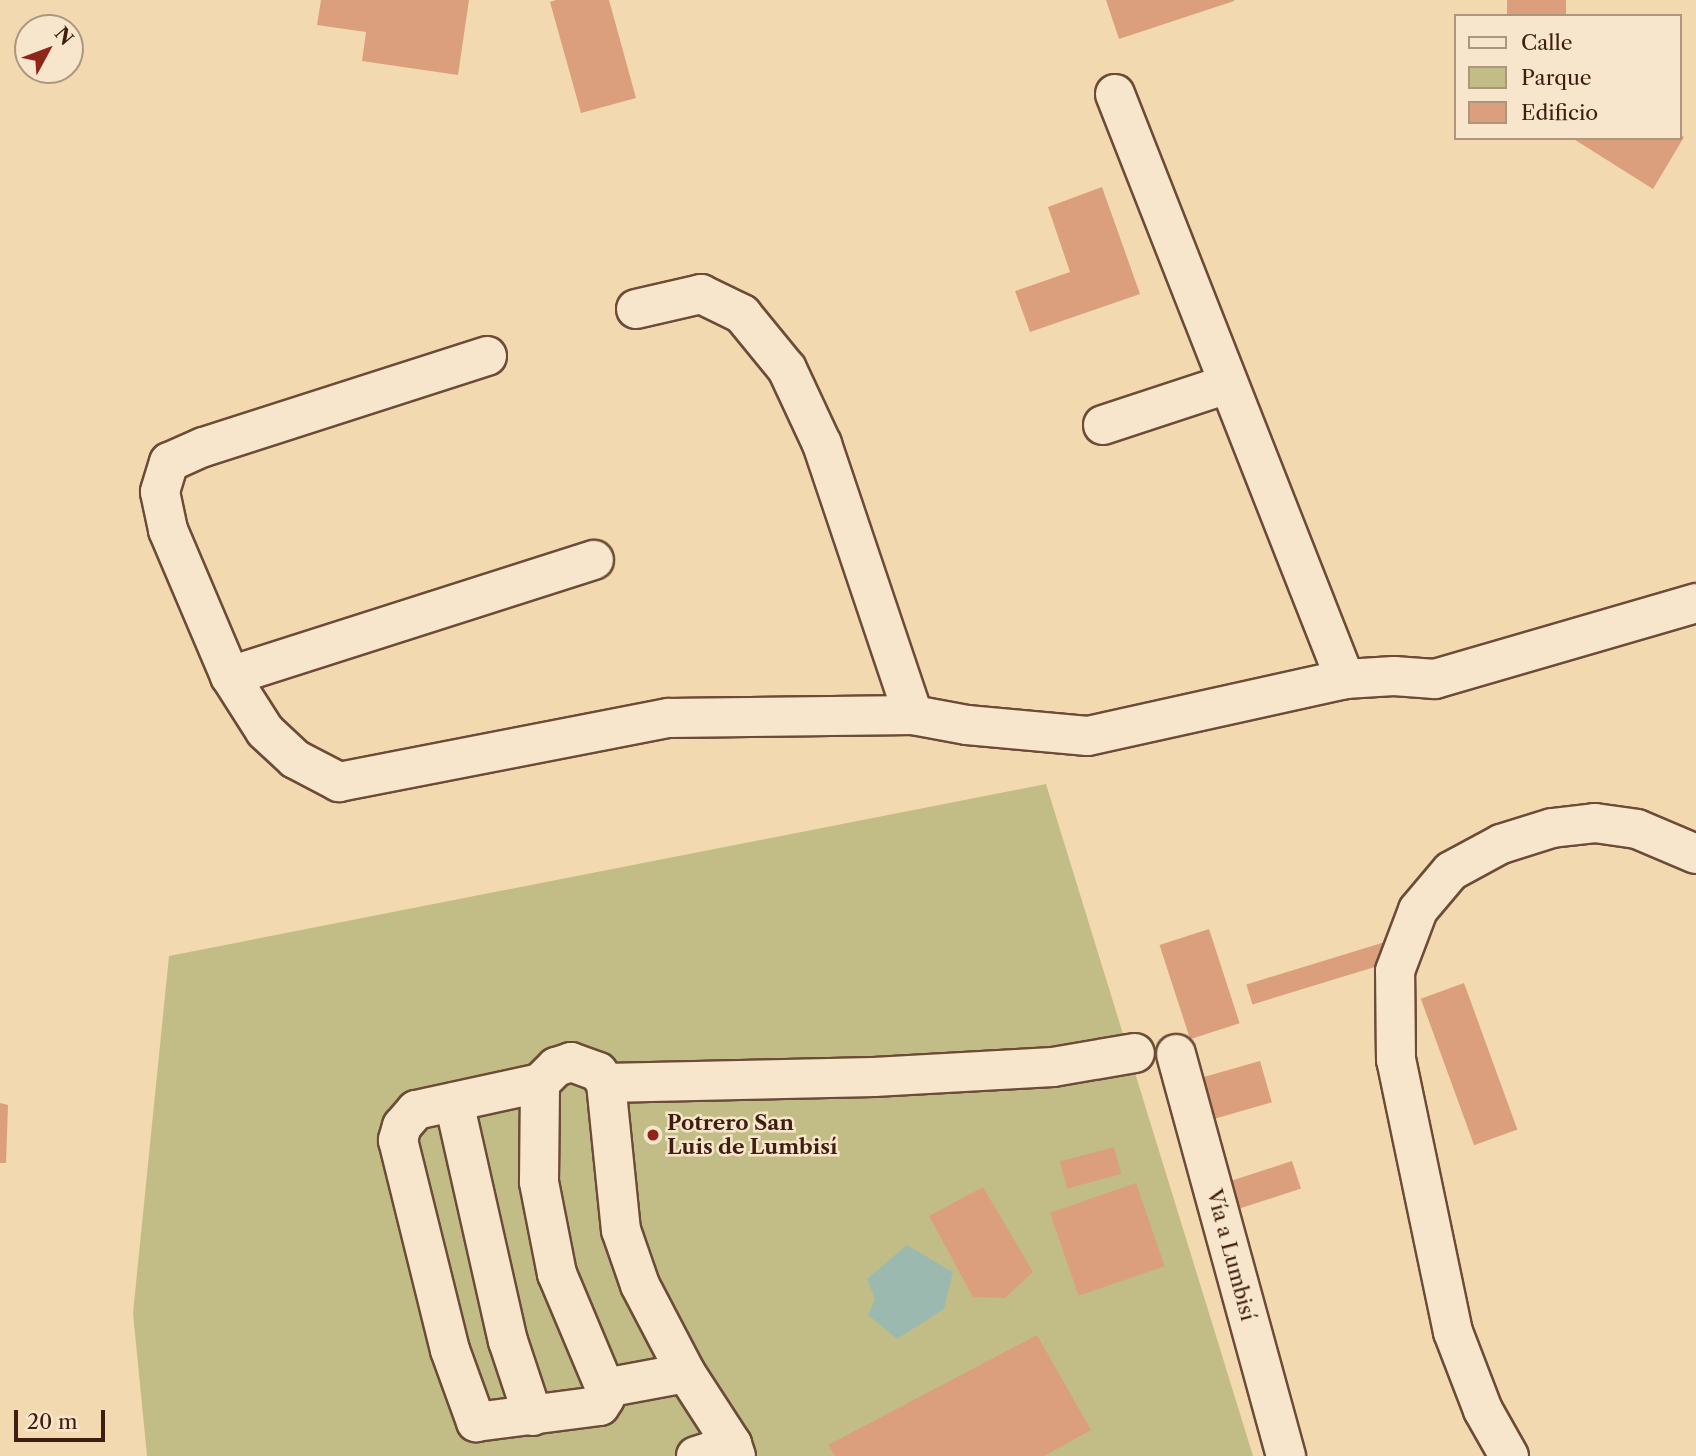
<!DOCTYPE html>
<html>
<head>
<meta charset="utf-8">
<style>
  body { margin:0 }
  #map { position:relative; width:1696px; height:1456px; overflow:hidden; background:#f3d9af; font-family:"Libre Caslon Text",serif }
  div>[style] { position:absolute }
  .green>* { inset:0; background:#c2bd86 }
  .water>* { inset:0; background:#9cb9b0 }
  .building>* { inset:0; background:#db9f7e; transform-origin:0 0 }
  .roads { filter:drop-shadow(2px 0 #6c4c38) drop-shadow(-2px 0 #6c4c38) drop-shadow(0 2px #6c4c38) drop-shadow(0 -2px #6c4c38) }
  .minor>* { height:38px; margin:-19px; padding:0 19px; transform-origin:19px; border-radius:19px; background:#f7e6cb }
  .dots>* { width:19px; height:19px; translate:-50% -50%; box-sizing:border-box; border:4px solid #f7e6cb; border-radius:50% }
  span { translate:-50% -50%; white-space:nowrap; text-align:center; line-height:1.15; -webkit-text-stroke:5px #f7e6cb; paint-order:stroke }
  .poi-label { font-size:21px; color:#3f1d10; font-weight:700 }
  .left { translate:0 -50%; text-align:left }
  .street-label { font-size:21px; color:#3f1d10 }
  .legend { position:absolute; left:1454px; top:14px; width:228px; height:126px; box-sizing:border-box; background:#f7e6cb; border:2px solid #ad9680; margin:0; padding:9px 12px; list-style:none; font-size:21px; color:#3f1d10 }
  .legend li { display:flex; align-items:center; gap:14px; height:35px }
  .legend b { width:35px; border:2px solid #ad9680 }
  .north { position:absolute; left:14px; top:14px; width:70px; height:70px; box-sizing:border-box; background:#f7e6cb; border:2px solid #ad9680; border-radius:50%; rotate:49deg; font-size:19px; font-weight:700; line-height:28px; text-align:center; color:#3f1d10 }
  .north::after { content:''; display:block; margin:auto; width:24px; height:32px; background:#8f2418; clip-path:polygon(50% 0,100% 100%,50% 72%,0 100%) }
  .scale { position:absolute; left:14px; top:1410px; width:91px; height:32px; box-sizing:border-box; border:4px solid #3f1d10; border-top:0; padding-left:9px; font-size:21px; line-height:24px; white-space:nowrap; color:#3f1d10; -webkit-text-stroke:5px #f7e6cb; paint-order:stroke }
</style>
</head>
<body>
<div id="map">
  <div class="green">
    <i style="clip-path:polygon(1046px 784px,1253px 1456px,147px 1456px,133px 1313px,169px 956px)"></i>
  </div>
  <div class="water">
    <i style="clip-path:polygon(907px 1245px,953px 1272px,944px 1309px,897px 1339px,868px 1315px,875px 1299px,867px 1279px)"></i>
  </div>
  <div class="building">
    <i style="clip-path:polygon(321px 0,469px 0,458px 75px,362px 61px,366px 32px,317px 25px)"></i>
    <i style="clip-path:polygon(556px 0,609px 0,636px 98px,581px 113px,550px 2px)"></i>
    <i style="clip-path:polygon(1106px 0,1234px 0,1234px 1px,1119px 39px)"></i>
    <i style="left:1507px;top:0;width:59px;height:16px"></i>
    <i style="clip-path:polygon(1680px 135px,1684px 137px,1653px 189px,1572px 138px,1680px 138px)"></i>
    <i style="clip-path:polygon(1102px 187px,1140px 294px,1030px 332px,1015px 291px,1070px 272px,1048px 207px)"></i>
    <i style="left:1209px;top:929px;width:99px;height:52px;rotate:72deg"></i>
    <i style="left:1385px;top:942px;width:21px;height:145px;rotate:73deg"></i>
    <i style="left:1464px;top:983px;width:156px;height:46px;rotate:70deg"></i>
    <i style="left:1260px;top:1061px;width:43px;height:63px;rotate:74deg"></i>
    <i style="clip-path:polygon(0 1103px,8px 1105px,6px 1163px,0 1163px)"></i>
    <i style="left:1114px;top:1147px;width:28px;height:56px;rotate:75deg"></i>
    <i style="left:1292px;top:1161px;width:29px;height:71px;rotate:72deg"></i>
    <i style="left:1136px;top:1183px;width:88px;height:91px;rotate:71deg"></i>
    <i style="clip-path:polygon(983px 1187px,1033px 1272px,1005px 1298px,973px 1297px,929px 1216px)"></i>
    <i style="clip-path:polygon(1037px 1335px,1091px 1430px,1044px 1456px,835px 1456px,828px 1445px)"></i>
  </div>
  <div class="roads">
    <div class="minor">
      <i style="left:1115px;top:94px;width:629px;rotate:68.54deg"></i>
      <i style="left:636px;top:309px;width:67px;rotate:-13deg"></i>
      <i style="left:701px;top:294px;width:46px;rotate:26deg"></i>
      <i style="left:742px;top:314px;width:71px;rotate:50.7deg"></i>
      <i style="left:787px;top:369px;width:83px;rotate:65deg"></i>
      <i style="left:822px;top:444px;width:286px;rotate:71.4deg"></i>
      <i style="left:487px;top:356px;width:298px;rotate:162.2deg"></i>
      <i style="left:203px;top:447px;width:37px;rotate:156deg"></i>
      <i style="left:169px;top:462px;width:31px;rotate:107deg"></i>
      <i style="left:160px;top:492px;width:39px;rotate:78deg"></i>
      <i style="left:168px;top:530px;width:159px;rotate:67deg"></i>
      <i style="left:230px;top:676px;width:65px;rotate:57.5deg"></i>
      <i style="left:265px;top:731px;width:41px;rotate:43deg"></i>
      <i style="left:295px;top:759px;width:50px;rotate:27.6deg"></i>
      <i style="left:339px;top:782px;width:335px;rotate:-11deg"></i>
      <i style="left:668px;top:718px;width:245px;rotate:-0.7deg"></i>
      <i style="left:913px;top:715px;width:55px;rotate:10.5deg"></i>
      <i style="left:967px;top:725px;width:121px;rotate:5.2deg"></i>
      <i style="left:1088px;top:736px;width:263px;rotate:-12.5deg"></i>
      <i style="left:1345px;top:679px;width:49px;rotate:-3.5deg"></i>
      <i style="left:1394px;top:676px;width:41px;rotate:4.2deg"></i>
      <i style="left:1435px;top:679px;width:272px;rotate:-16.2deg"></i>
      <i style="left:1103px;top:425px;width:132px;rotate:-18.2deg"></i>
      <i style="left:230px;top:676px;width:382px;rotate:-17.7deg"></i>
      <i style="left:1176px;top:1054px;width:417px;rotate:74.7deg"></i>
      <i style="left:540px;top:1083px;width:127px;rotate:167.7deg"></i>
      <i style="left:416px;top:1110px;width:21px;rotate:131deg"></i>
      <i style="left:402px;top:1126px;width:15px;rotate:106deg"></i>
      <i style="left:398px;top:1140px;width:216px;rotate:76.1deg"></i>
      <i style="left:450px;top:1350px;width:77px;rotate:70.1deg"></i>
      <i style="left:476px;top:1422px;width:125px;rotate:-7.4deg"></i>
      <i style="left:600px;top:1406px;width:9px;rotate:-58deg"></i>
      <i style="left:605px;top:1398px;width:10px;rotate:-90deg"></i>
      <i style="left:605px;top:1388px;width:124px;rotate:-112.8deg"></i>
      <i style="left:557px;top:1274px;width:94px;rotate:-101.1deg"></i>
      <i style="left:539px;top:1182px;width:99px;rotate:-89.4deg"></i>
      <i style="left:540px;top:1083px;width:23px;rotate:-45deg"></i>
      <i style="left:556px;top:1067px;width:16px;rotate:-18deg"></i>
      <i style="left:571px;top:1062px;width:29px;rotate:20deg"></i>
      <i style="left:598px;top:1072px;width:14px;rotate:54deg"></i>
      <i style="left:606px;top:1083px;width:148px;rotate:84.2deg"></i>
      <i style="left:621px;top:1230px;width:58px;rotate:70.9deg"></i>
      <i style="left:640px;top:1285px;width:99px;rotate:62.4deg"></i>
      <i style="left:686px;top:1373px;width:85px;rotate:57.1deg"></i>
      <i style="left:732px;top:1444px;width:13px;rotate:72deg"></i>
      <i style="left:606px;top:1083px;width:268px;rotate:-1.3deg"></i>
      <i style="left:874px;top:1077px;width:179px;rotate:-3.2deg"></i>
      <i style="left:1053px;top:1067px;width:83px;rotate:-9.7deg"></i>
      <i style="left:454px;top:1102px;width:245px;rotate:77.3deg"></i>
      <i style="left:508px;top:1341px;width:79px;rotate:71.6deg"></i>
      <i style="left:605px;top:1388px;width:82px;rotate:-10.5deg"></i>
      <i style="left:696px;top:1456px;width:38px;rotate:-18deg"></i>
      <i style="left:1509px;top:1456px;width:53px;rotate:-119.5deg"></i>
      <i style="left:1483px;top:1410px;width:84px;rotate:-111deg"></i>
      <i style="left:1453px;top:1332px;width:278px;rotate:-101.8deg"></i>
      <i style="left:1396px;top:1060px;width:89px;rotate:-90.6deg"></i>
      <i style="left:1395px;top:971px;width:65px;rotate:-69.3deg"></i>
      <i style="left:1418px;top:910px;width:51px;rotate:-49.8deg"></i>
      <i style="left:1451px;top:871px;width:57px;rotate:-28.4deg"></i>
      <i style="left:1501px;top:844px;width:53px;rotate:-17.4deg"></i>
      <i style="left:1552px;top:828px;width:43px;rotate:-6.6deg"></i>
      <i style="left:1595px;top:823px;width:42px;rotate:8.1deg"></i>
      <i style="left:1637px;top:829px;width:64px;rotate:23deg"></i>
    </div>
  </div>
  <div class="dots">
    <i style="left:653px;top:1135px;background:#8f2418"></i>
  </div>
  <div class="poi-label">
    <span class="left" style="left:667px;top:1135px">Potrero San<br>Luis de Lumbisí</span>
  </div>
  <div class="street-label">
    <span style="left:1231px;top:1255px;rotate:75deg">Vía a Lumbisí</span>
  </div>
  <ul class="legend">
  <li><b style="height:9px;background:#f7e6cb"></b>Calle</li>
  <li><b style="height:19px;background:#c2bd86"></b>Parque</li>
  <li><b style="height:19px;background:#db9f7e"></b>Edificio</li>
  </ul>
  <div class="north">N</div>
  <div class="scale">20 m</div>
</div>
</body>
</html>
